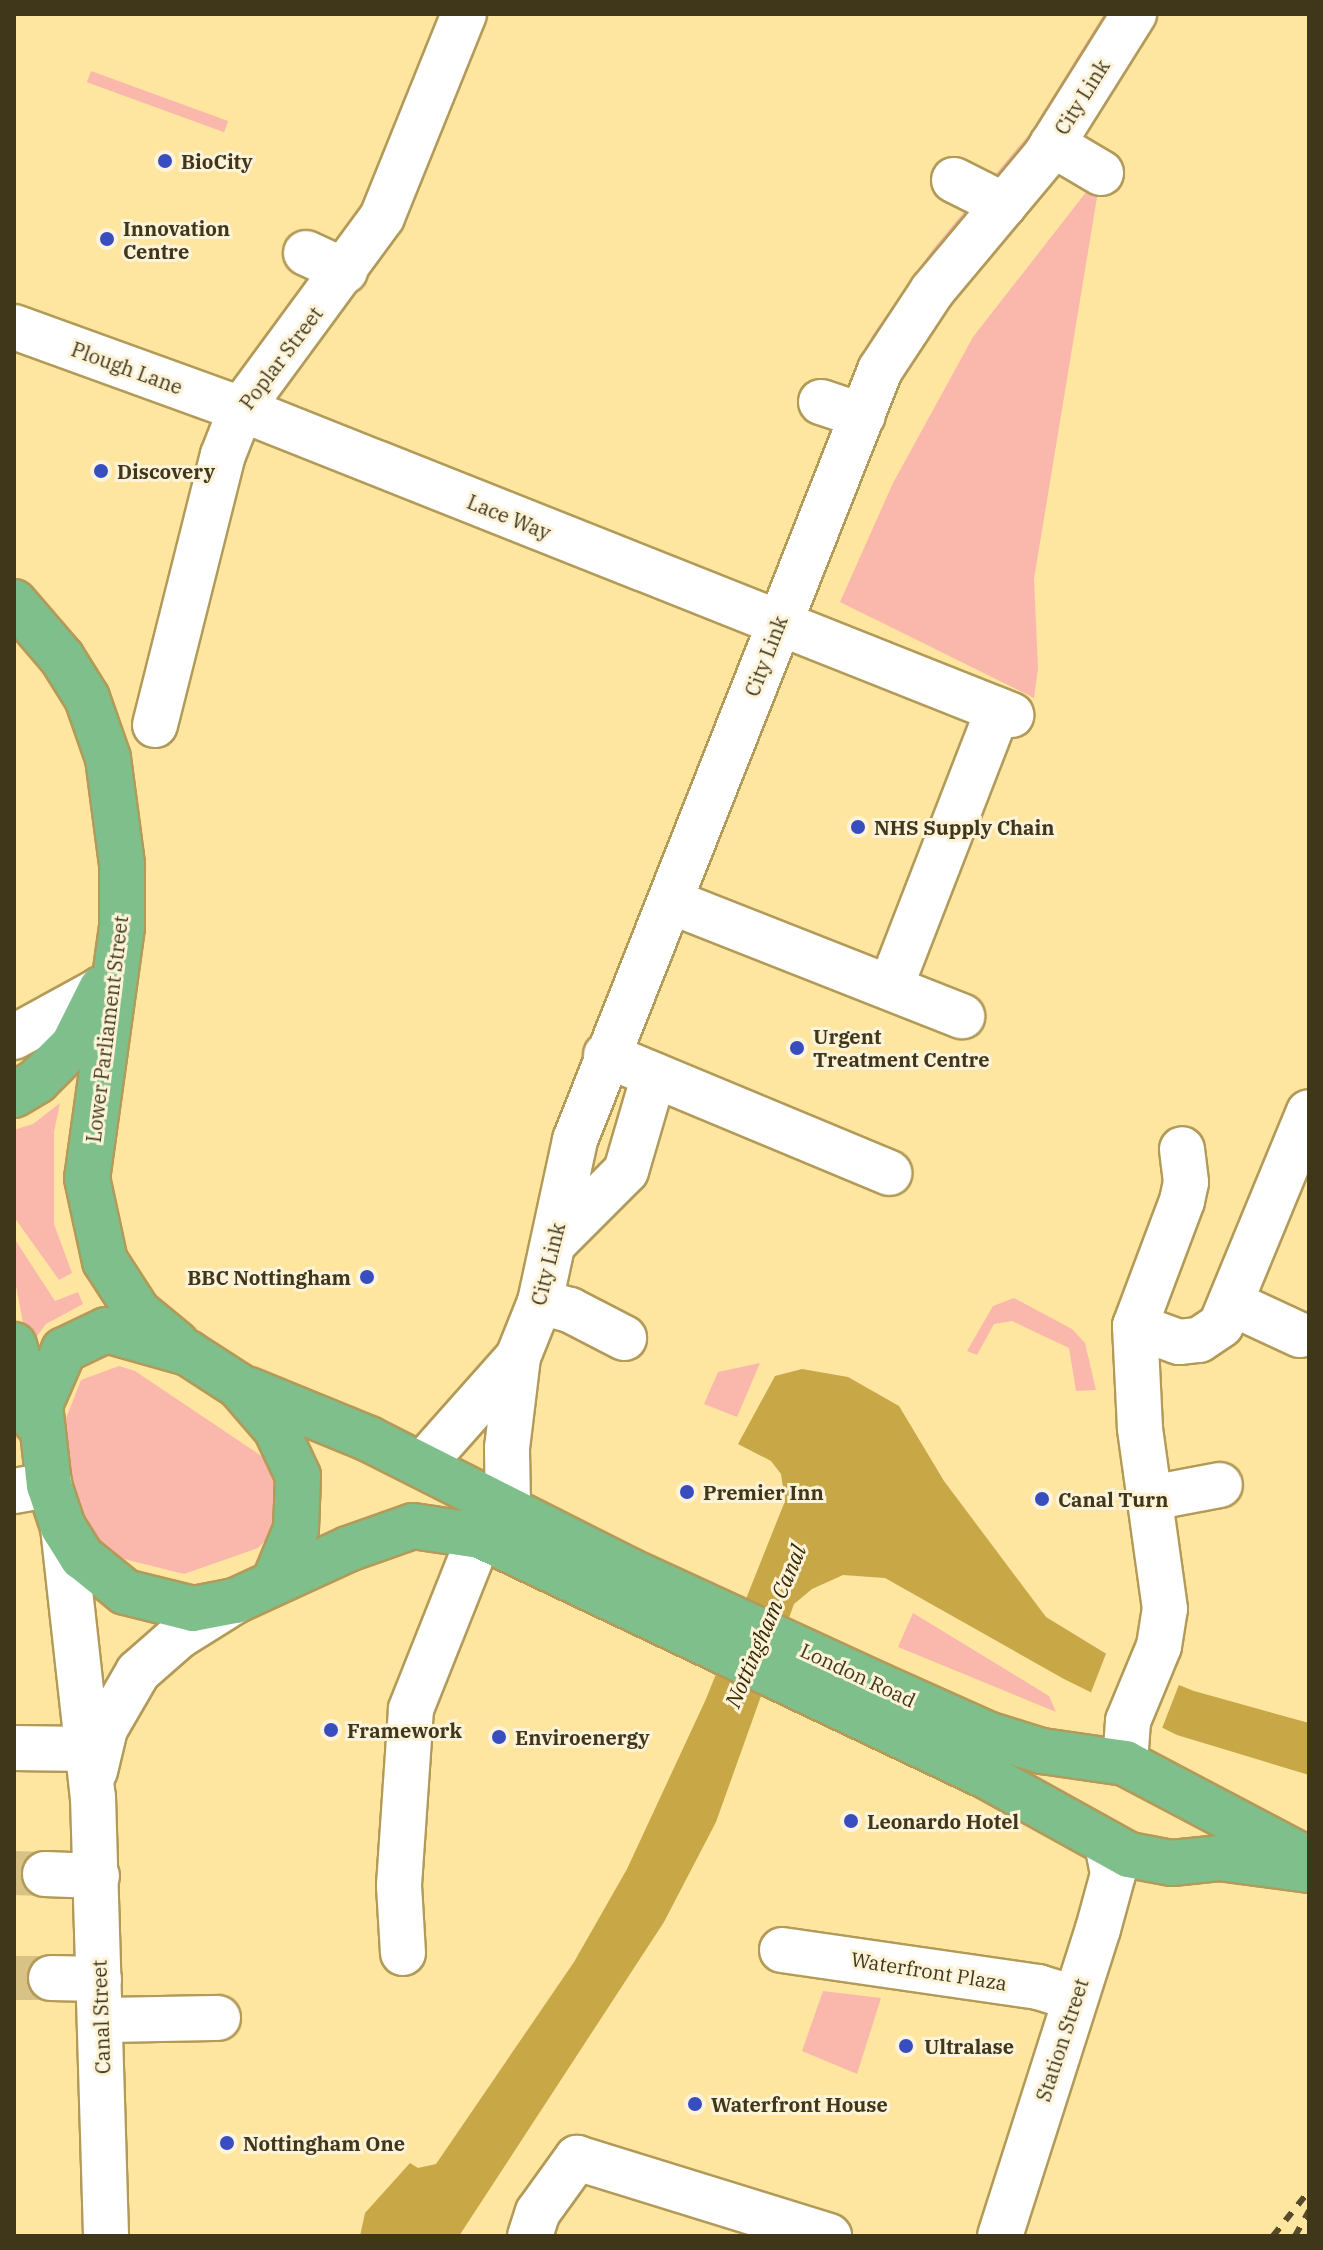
<!DOCTYPE html>
<html>
<head>
<meta charset="utf-8">
<style>
  body { margin:0 }
  #map { position:relative; width:1323px; height:2250px; overflow:hidden; background:#fee5a0; font-family:"IBM Plex Serif",serif }
  div>[style] { position:absolute }
  .green>* { inset:0; background:#fab8ad; transform-origin:0 0 }
  .water>* { inset:0; background:#c8a746 }
  .pier>* { inset:0; background:#fee5a0 }
  .minor-tunnel>* { height:44px; margin-top:-22px; transform-origin:0; background:repeating-linear-gradient(90deg,#d8c285 0 44px,transparent 0 66px) }
  .roads { filter:drop-shadow(2px 0 #b29a58) drop-shadow(-2px 0 #b29a58) drop-shadow(0 2px #b29a58) drop-shadow(0 -2px #b29a58) }
  .minor>* { height:44px; margin:-22px; padding:0 22px; transform-origin:22px; border-radius:22px; background:#fff }
  .highway>* { height:44px; margin:-22px; padding:0 22px; transform-origin:22px; border-radius:22px; background:#7ebf8c }
  .rail>* { height:6px; margin-top:-3px; transform-origin:0; background:repeating-linear-gradient(90deg,#574b2a 0 10px,transparent 0 20px) }
  .dots>* { width:22px; height:22px; translate:-50% -50%; box-sizing:border-box; border:4px solid #fdf3d9; border-radius:50% }
  span { translate:-50% -50%; white-space:nowrap; text-align:center; line-height:1.15; -webkit-text-stroke:6px #fdf3d9; paint-order:stroke }
  .street-label { font-size:20px; color:#40361a }
  .poi-label { font-size:20px; color:#40361a; font-weight:700 }
  .left { translate:0 -50%; text-align:left }
  .right { translate:-100% -50%; text-align:right }
  .water-label { font-size:22px; color:#362800; font-style:italic }
  .frame { position:absolute; inset:0; border:16px solid #40361a; pointer-events:none }
</style>
</head>
<body>
<div id="map">
  <div class="green">
    <i style="clip-path:polygon(1104px 14px,1115px 14px,1052px 116px,854px 389px,849px 385px,872px 336px,933px 249px,1030px 133px)"></i>
    <i style="left:91px;top:71px;width:146px;height:12px;rotate:20deg"></i>
    <i style="clip-path:polygon(1101px 173px,1034px 579px,1038px 668px,1034px 698px,840px 602px,893px 483px,973px 337px)"></i>
    <i style="clip-path:polygon(60px 1103px,54px 1132px,54px 1224px,72px 1273px,59px 1280px,14px 1217px,14px 1130px,33px 1124px)"></i>
    <i style="clip-path:polygon(14px 1238px,55px 1301px,78px 1292px,83px 1304px,46px 1324px,28px 1348px,14px 1276px)"></i>
    <i style="clip-path:polygon(1014px 1298px,1072px 1329px,1085px 1343px,1096px 1390px,1076px 1391px,1069px 1348px,1012px 1321px,994px 1324px,977px 1355px,967px 1351px,993px 1306px)"></i>
    <i style="clip-path:polygon(760px 1363px,737px 1417px,704px 1404px,718px 1372px)"></i>
    <i style="clip-path:polygon(119px 1366px,135px 1371px,263px 1457px,279px 1493px,275px 1531px,258px 1548px,184px 1574px,120px 1558px,92px 1537px,74px 1502px,65px 1421px,81px 1380px)"></i>
    <i style="clip-path:polygon(913px 1613px,1049px 1696px,1056px 1712px,898px 1647px)"></i>
    <i style="clip-path:polygon(823px 1991px,881px 1998px,857px 2074px,802px 2051px)"></i>
  </div>
  <div class="water">
    <i style="clip-path:polygon(802px 1369px,848px 1377px,899px 1406px,944px 1481px,1046px 1617px,1118px 1661px,1194px 1691px,1309px 1723px,1309px 1775px,1177px 1735px,1064px 1679px,885px 1578px,843px 1575px,812px 1589px,794px 1604px,716px 1822px,664px 1922px,459px 2236px,360px 2236px,365px 2213px,410px 2163px,418px 2168px,436px 2164px,574px 1962px,627px 1869px,706px 1699px,785px 1501px,781px 1474px,771px 1461px,738px 1444px,775px 1376px)"></i>
  </div>
  <div class="pier">
    <i style="clip-path:polygon(1107px 1651px,1180px 1682px,1161px 1731px,1090px 1695px)"></i>
  </div>
  <div class="minor-tunnel">
    <i style="left:14px;top:1873px;width:31px;rotate:2deg"></i>
    <i style="left:14px;top:1978px;width:37px"></i>
  </div>
  <div class="roads">
    <div class="minor">
      <i style="left:1052px;top:144px;width:57px;rotate:30.6deg"></i>
      <i style="left:954px;top:180px;width:56px;rotate:26.6deg"></i>
      <i style="left:306px;top:253px;width:43px;rotate:24.8deg"></i>
      <i style="left:14px;top:327px;width:241px;rotate:19.9deg"></i>
      <i style="left:241px;top:409px;width:829px;rotate:21.67deg"></i>
      <i style="left:821px;top:402px;width:44px;rotate:18.4deg"></i>
      <i style="left:155px;top:725px;width:278px;rotate:-75.9deg"></i>
      <i style="left:223px;top:455px;width:49px;rotate:-68.6deg"></i>
      <i style="left:241px;top:409px;width:238px;rotate:-53.7deg"></i>
      <i style="left:382px;top:217px;width:219px;rotate:-68deg"></i>
      <i style="left:672px;top:902px;width:312px;rotate:21.5deg"></i>
      <i style="left:891px;top:986px;width:296px;rotate:-68.8deg"></i>
      <i style="left:14px;top:1037px;width:98px;rotate:-28.7deg"></i>
      <i style="left:606px;top:1055px;width:307px;rotate:22.6deg"></i>
      <i style="left:555px;top:1242px;width:100px;rotate:-45deg"></i>
      <i style="left:626px;top:1171px;width:100px;rotate:-73.7deg"></i>
      <i style="left:540px;top:1302px;width:31px;rotate:15deg"></i>
      <i style="left:570px;top:1310px;width:61px;rotate:27.4deg"></i>
      <i style="left:1231px;top:1303px;width:76px;rotate:24.9deg"></i>
      <i style="left:1135px;top:1326px;width:47px;rotate:20deg"></i>
      <i style="left:1179px;top:1342px;width:20px;rotate:-6deg"></i>
      <i style="left:1199px;top:1340px;width:27px;rotate:-34deg"></i>
      <i style="left:1221px;top:1325px;width:230px;rotate:-67.6deg"></i>
      <i style="left:423px;top:1464px;width:143px;rotate:-48.4deg"></i>
      <i style="left:14px;top:1491px;width:36px;rotate:-10deg"></i>
      <i style="left:1151px;top:1498px;width:70px;rotate:-10.7deg"></i>
      <i style="left:508px;top:1507px;width:59px;rotate:-91deg"></i>
      <i style="left:507px;top:1448px;width:92px;rotate:-83.1deg"></i>
      <i style="left:518px;top:1357px;width:59px;rotate:-68.2deg"></i>
      <i style="left:540px;top:1302px;width:166px;rotate:-77.8deg"></i>
      <i style="left:575px;top:1140px;width:828px;rotate:-68.39deg"></i>
      <i style="left:880px;top:370px;width:95px;rotate:-56.6deg"></i>
      <i style="left:932px;top:291px;width:176px;rotate:-50.1deg"></i>
      <i style="left:1045px;top:156px;width:168px;rotate:-57.9deg"></i>
      <i style="left:63px;top:1527px;width:272px;rotate:83.7deg"></i>
      <i style="left:93px;top:1797px;width:439px;rotate:88.3deg"></i>
      <i style="left:14px;top:1748px;width:74px;rotate:0.8deg"></i>
      <i style="left:1125px;top:1763px;width:42px;rotate:-85.9deg"></i>
      <i style="left:1128px;top:1721px;width:81px;rotate:-67.5deg"></i>
      <i style="left:1159px;top:1646px;width:37px;rotate:-81deg"></i>
      <i style="left:1165px;top:1609px;width:183px;rotate:-97.9deg"></i>
      <i style="left:1140px;top:1428px;width:102px;rotate:-92.8deg"></i>
      <i style="left:1135px;top:1326px;width:134px;rotate:-69.4deg"></i>
      <i style="left:1182px;top:1201px;width:19px;rotate:-78deg"></i>
      <i style="left:1186px;top:1182px;width:33px;rotate:-97deg"></i>
      <i style="left:95px;top:1771px;width:43px;rotate:-76.6deg"></i>
      <i style="left:105px;top:1729px;width:66px;rotate:-59.9deg"></i>
      <i style="left:138px;top:1672px;width:55px;rotate:-41.3deg"></i>
      <i style="left:179px;top:1636px;width:66px;rotate:-32deg"></i>
      <i style="left:45px;top:1874px;width:52px;rotate:2.2deg"></i>
      <i style="left:782px;top:1950px;width:259px;rotate:8.2deg"></i>
      <i style="left:1038px;top:1987px;width:38px;rotate:17deg"></i>
      <i style="left:403px;top:1953px;width:68px;rotate:-93.4deg"></i>
      <i style="left:399px;top:1885px;width:176px;rotate:-86.1deg"></i>
      <i style="left:411px;top:1709px;width:186px;rotate:-68.3deg"></i>
      <i style="left:51px;top:1978px;width:48px;rotate:1.2deg"></i>
      <i style="left:102px;top:2020px;width:116px;rotate:-1deg"></i>
      <i style="left:530px;top:2236px;width:25px;rotate:-72deg"></i>
      <i style="left:538px;top:2212px;width:67px;rotate:-54.2deg"></i>
      <i style="left:577px;top:2158px;width:264px;rotate:17.2deg"></i>
      <i style="left:1000px;top:2236px;width:322px;rotate:-72.3deg"></i>
      <i style="left:1098px;top:1929px;width:57px;rotate:-74.7deg"></i>
      <i style="left:1113px;top:1874px;width:31px;rotate:-101deg"></i>
    </div>
    <div class="highway">
      <i style="left:14px;top:602px;width:74px;rotate:49.4deg"></i>
      <i style="left:62px;top:658px;width:47px;rotate:58deg"></i>
      <i style="left:87px;top:698px;width:64px;rotate:70.7deg"></i>
      <i style="left:108px;top:758px;width:108px;rotate:82.5deg"></i>
      <i style="left:122px;top:865px;width:62px;rotate:90deg"></i>
      <i style="left:122px;top:927px;width:253px;rotate:97.9deg"></i>
      <i style="left:87px;top:1178px;width:85px;rotate:77.8deg"></i>
      <i style="left:105px;top:1261px;width:61px;rotate:57.1deg"></i>
      <i style="left:138px;top:1312px;width:50px;rotate:39.4deg"></i>
      <i style="left:14px;top:1095px;width:27px;rotate:-31deg"></i>
      <i style="left:37px;top:1081px;width:51px;rotate:-45deg"></i>
      <i style="left:73px;top:1045px;width:63px;rotate:-63.4deg"></i>
      <i style="left:14px;top:1345px;width:80px;rotate:74.1deg"></i>
      <i style="left:249px;top:1390px;width:130px;rotate:22.2deg"></i>
      <i style="left:369px;top:1439px;width:292px;rotate:26.8deg"></i>
      <i style="left:630px;top:1571px;width:273px;rotate:24.7deg"></i>
      <i style="left:878px;top:1685px;width:120px;rotate:24.2deg"></i>
      <i style="left:987px;top:1734px;width:58px;rotate:17.2deg"></i>
      <i style="left:1042px;top:1751px;width:84px;rotate:8.2deg"></i>
      <i style="left:1125px;top:1763px;width:208px;rotate:27.8deg"></i>
      <i style="left:275px;top:1580px;width:55px;rotate:-67.6deg"></i>
      <i style="left:296px;top:1529px;width:53px;rotate:-87.8deg"></i>
      <i style="left:298px;top:1476px;width:52px;rotate:-115.1deg"></i>
      <i style="left:276px;top:1429px;width:57px;rotate:-130.7deg"></i>
      <i style="left:239px;top:1386px;width:61px;rotate:-147.1deg"></i>
      <i style="left:188px;top:1353px;width:85px;rotate:-164.3deg"></i>
      <i style="left:106px;top:1330px;width:47px;rotate:154.5deg"></i>
      <i style="left:64px;top:1350px;width:60px;rotate:113.6deg"></i>
      <i style="left:40px;top:1405px;width:81px;rotate:83.6deg"></i>
      <i style="left:49px;top:1485px;width:44px;rotate:71.6deg"></i>
      <i style="left:63px;top:1527px;width:36px;rotate:58deg"></i>
      <i style="left:82px;top:1557px;width:55px;rotate:39.1deg"></i>
      <i style="left:125px;top:1592px;width:70px;rotate:14deg"></i>
      <i style="left:193px;top:1609px;width:43px;rotate:-10.8deg"></i>
      <i style="left:235px;top:1601px;width:124px;rotate:-24.7deg"></i>
      <i style="left:348px;top:1549px;width:69px;rotate:-19.5deg"></i>
      <i style="left:413px;top:1526px;width:68px;rotate:8.5deg"></i>
      <i style="left:480px;top:1536px;width:562px;rotate:25.38deg"></i>
      <i style="left:988px;top:1777px;width:161px;rotate:29deg"></i>
      <i style="left:1129px;top:1855px;width:44px;rotate:10.5deg"></i>
      <i style="left:1172px;top:1863px;width:47px;rotate:-6.1deg"></i>
      <i style="left:1219px;top:1858px;width:91px;rotate:7.6deg"></i>
    </div>
  </div>
  <div class="rail">
    <i style="left:1273px;top:2236px;width:58px;rotate:-51.3deg"></i>
    <i style="left:1295px;top:2236px;width:29px;rotate:-61deg"></i>
  </div>
  <div class="dots">
    <i style="left:165px;top:161px;background:#384dc0"></i>
    <i style="left:107px;top:239px;background:#384dc0"></i>
    <i style="left:101px;top:471px;background:#384dc0"></i>
    <i style="left:858px;top:827px;background:#384dc0"></i>
    <i style="left:797px;top:1048px;background:#384dc0"></i>
    <i style="left:367px;top:1277px;background:#384dc0"></i>
    <i style="left:687px;top:1492px;background:#384dc0"></i>
    <i style="left:1042px;top:1499px;background:#384dc0"></i>
    <i style="left:331px;top:1730px;background:#384dc0"></i>
    <i style="left:499px;top:1737px;background:#384dc0"></i>
    <i style="left:851px;top:1821px;background:#384dc0"></i>
    <i style="left:906px;top:2046px;background:#384dc0"></i>
    <i style="left:695px;top:2104px;background:#384dc0"></i>
    <i style="left:227px;top:2143px;background:#384dc0"></i>
  </div>
  <div class="street-label">
    <span style="left:1082px;top:97px;rotate:-58deg">City Link</span>
    <span style="left:281px;top:358px;rotate:-53deg">Poplar Street</span>
    <span style="left:127px;top:368px;rotate:20deg">Plough Lane</span>
    <span style="left:509px;top:517px;rotate:22deg">Lace Way</span>
    <span style="left:766px;top:656px;rotate:-69deg">City Link</span>
    <span style="left:107px;top:1029px;rotate:-83deg">Lower Parliament Street</span>
    <span style="left:548px;top:1264px;rotate:-76deg">City Link</span>
    <span style="left:858px;top:1675px;rotate:25deg">London Road</span>
    <span style="left:929px;top:1971px;rotate:9deg">Waterfront Plaza</span>
    <span style="left:101px;top:2017px;rotate:-92deg">Canal Street</span>
    <span style="left:1062px;top:2040px;rotate:-72deg">Station Street</span>
  </div>
  <div class="poi-label">
    <span class="left" style="left:181px;top:161px">BioCity</span>
    <span class="left" style="left:123px;top:240px">Innovation<br>Centre</span>
    <span class="left" style="left:117px;top:471px">Discovery</span>
    <span class="left" style="left:874px;top:827px">NHS Supply Chain</span>
    <span class="left" style="left:813px;top:1048px">Urgent<br>Treatment Centre</span>
    <span class="right" style="left:351px;top:1277px">BBC Nottingham</span>
    <span class="left" style="left:703px;top:1492px">Premier Inn</span>
    <span class="left" style="left:1058px;top:1499px">Canal Turn</span>
    <span class="left" style="left:347px;top:1730px">Framework</span>
    <span class="left" style="left:515px;top:1737px">Enviroenergy</span>
    <span class="left" style="left:867px;top:1821px">Leonardo Hotel</span>
    <span class="left" style="left:924px;top:2046px">Ultralase</span>
    <span class="left" style="left:711px;top:2104px">Waterfront House</span>
    <span class="left" style="left:243px;top:2143px">Nottingham One</span>
  </div>
  <div class="water-label">
    <span style="left:765px;top:1626px;rotate:-67deg">Nottingham Canal</span>
  </div>
  <div class="frame"></div>
</div>
</body>
</html>
